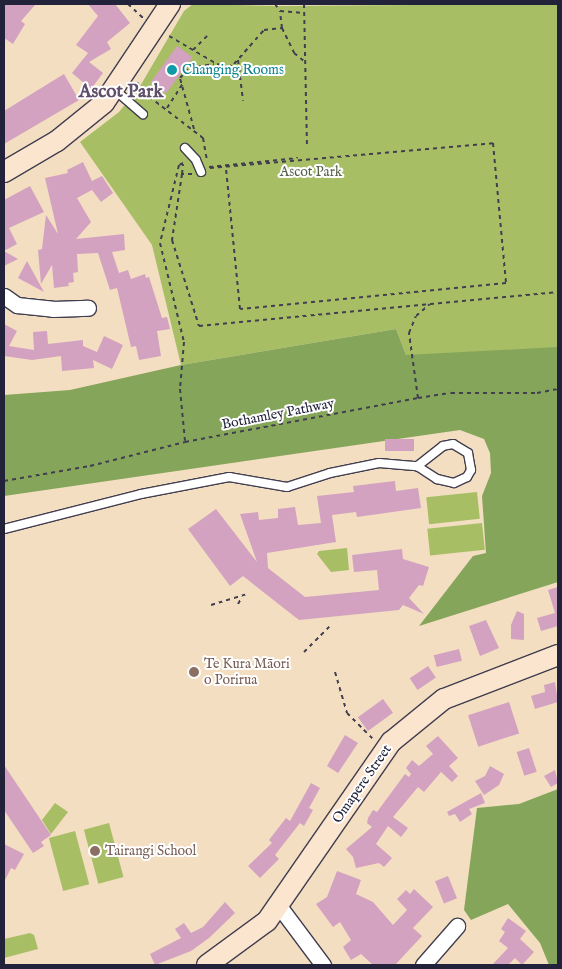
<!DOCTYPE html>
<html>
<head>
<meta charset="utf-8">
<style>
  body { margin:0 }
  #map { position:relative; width:562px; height:969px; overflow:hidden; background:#f3dec1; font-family:"IM FELL English",serif }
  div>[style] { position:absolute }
  .green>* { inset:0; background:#a7be64; transform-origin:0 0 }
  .forest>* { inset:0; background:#85a55a }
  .building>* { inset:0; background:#d3a2c0; transform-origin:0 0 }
  .path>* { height:2px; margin-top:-1px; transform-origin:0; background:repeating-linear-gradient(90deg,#413e4f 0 4px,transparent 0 8px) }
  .roads { filter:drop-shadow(1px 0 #413e4f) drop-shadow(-1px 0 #413e4f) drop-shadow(0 1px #413e4f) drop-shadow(0 -1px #413e4f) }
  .lane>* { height:8px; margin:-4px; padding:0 4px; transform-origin:4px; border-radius:4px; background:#fff }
  .street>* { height:15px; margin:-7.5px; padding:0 7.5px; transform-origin:7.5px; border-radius:7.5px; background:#fff }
  .secondary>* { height:20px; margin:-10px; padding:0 10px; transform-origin:10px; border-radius:10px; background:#fbe5cf }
  .dots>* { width:14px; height:14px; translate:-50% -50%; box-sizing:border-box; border:2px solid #fff; border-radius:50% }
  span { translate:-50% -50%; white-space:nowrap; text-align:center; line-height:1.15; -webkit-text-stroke:4px #fff; paint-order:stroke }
  .culture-label { font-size:14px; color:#0d838f }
  .left { translate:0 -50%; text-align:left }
  .park-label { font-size:14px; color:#57604b }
  .street-label { font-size:14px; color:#22223b }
  .education-label { font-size:14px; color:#785e54 }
  .district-label { font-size:19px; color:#604f6a; font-weight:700 }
  .frame { position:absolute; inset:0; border:5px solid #22223b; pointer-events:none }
</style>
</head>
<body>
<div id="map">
  <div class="green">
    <i style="clip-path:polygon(193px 4px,280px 6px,558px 4px,558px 386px,406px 355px,396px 329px,181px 365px,152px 245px,80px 142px,119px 112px,139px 88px,184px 11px)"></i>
    <i style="left:477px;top:492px;width:27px;height:51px;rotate:84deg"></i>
    <i style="left:482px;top:523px;width:27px;height:55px;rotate:84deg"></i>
    <i style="clip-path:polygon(347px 548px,349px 570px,331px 572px,317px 554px,319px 551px)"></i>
    <i style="clip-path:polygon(55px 803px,68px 812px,51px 834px,42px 820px)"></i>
    <i style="left:109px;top:823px;width:56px;height:26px;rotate:75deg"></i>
    <i style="left:75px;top:831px;width:55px;height:27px;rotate:75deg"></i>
    <i style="clip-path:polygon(30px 933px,34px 935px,38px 949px,4px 958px,4px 939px)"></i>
  </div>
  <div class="forest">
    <i style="clip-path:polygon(396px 329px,406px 355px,558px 347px,558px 582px,419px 626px,473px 556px,486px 553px,482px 496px,491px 473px,490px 453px,484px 439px,460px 430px,4px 496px,4px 395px,70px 390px,181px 365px)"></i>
    <i style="clip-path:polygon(558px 789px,558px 965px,549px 965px,540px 943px,508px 904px,471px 920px,464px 910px,477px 808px,519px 804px)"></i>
  </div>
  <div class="building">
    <i style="clip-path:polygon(4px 4px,36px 4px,21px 21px,25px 24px,13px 44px,4px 38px)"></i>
    <i style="clip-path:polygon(88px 4px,115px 4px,130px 23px,107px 42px,111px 49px,89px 62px,103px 73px,91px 89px,72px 73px,88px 53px,76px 45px,98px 16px)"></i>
    <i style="left:177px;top:46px;width:19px;height:45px;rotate:36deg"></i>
    <i style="clip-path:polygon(64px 74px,79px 100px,4px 144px,4px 111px)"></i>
    <i style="clip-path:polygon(83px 162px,92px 181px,102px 176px,113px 193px,101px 202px,92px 190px,77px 198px,91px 222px,76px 239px,124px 234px,125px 250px,112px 252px,119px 273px,128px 270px,131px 279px,145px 274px,146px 278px,149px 277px,162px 318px,167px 317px,170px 329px,157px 331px,161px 356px,139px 360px,136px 346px,131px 347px,117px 288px,110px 290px,98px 253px,77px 254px,78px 272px,73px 273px,74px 282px,68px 283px,69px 286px,54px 288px,52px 265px,41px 284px,38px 250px,42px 249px,46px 215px,58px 234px,45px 178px,68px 173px,67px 170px)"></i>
    <i style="clip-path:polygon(30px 186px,44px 212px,9px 228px,17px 244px,4px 251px,18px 259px,4px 266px,4px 200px)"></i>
    <i style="clip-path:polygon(27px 261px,44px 292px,18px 278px)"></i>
    <i style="clip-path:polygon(4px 324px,17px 331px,9px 346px,34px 350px,33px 332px,47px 331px,48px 344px,83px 340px,83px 346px,97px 352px,104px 336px,123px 345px,112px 369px,93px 360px,94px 368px,62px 371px,61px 356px,32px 360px,4px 356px)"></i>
    <i style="left:414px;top:439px;width:12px;height:29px;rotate:90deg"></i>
    <i style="clip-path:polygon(395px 481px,396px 491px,418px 488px,421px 508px,357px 517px,356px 512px,332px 515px,336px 542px,267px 553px,268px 568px,305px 597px,379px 590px,377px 570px,354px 572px,352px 555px,402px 549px,403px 559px,429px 567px,423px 586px,419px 585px,409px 598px,424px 614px,403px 605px,399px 610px,299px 620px,243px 576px,230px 586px,188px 529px,216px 509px,257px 562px,240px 514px,258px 512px,259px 520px,278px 518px,278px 509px,295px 507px,298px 525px,321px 523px,317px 496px,354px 492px,353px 486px)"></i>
    <i style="clip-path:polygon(558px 587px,558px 626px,541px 631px,537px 618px,555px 613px,548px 590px)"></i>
    <i style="clip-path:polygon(517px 611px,524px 614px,524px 640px,511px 639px,511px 625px)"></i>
    <i style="clip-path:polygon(486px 620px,499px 648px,480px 656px,469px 626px)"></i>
    <i style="left:459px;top:649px;width:12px;height:26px;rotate:76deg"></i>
    <i style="left:428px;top:666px;width:14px;height:22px;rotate:56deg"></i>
    <i style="clip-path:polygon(555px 682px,558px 702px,535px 709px,531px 696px,545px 692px,544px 685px)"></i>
    <i style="left:383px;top:699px;width:17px;height:31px;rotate:54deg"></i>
    <i style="left:509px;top:702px;width:33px;height:43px;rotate:72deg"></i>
    <i style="clip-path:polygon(345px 735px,358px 743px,338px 773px,327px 766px)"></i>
    <i style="clip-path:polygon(438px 736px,458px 758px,449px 766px,458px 776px,452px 782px,441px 772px,424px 792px,418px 787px,393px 817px,408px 828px,401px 837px,388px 826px,376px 844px,392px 858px,384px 867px,379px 863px,356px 868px,353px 857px,346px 849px,372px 827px,367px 823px,368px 818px,373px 810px,377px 812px,405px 774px,409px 777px,411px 774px,406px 768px,412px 760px,419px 766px,433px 754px,426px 746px)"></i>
    <i style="left:529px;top:748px;width:25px;height:13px;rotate:72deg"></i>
    <i style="clip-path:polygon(4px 765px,51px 835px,41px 842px,44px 846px,33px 853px,4px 810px)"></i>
    <i style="clip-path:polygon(490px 766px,504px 774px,499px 785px,484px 795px,475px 781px,485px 776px)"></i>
    <i style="clip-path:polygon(555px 770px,558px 783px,551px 787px,544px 776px)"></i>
    <i style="clip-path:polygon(311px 783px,320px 788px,309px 808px,313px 810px,304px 826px,300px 823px,275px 855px,279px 859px,260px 878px,248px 866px,272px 843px,269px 840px,286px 818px,290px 821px)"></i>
    <i style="clip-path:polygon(481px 793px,485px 803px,469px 809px,472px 814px,460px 822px,455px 814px,449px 816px,447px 812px)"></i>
    <i style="clip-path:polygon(4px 844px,24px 854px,15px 870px,11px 868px,4px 882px)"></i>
    <i style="clip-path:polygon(337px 871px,361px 880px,356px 894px,373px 902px,393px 925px,407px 910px,397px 899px,406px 890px,410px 894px,414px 889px,433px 907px,413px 928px,422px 936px,395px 965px,373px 965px,361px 954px,351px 960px,343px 947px,351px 940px,340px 922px,333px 927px,316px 904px,327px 897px)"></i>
    <i style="left:448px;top:876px;width:24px;height:14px;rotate:68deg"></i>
    <i style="clip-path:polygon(225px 902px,235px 913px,209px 938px,191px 951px,155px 965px,150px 954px,181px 938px,175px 929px,184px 923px,191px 933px,203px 927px)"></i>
    <i style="clip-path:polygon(508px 918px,526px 931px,520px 939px,534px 952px,522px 965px,515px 958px,508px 965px,492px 965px,508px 948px,499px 941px,505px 932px,501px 929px)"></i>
  </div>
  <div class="path">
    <i style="left:128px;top:4px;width:21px;rotate:43deg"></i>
    <i style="left:275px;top:4px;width:9px;rotate:54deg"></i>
    <i style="left:304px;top:4px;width:144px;rotate:88.8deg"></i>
    <i style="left:282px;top:28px;width:28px;rotate:64deg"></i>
    <i style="left:294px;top:53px;width:14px;rotate:39deg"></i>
    <i style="left:169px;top:36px;width:56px;rotate:30.3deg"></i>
    <i style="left:217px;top:64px;width:11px;rotate:15deg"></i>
    <i style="left:228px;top:67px;width:7px;rotate:-27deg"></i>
    <i style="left:234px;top:64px;width:45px;rotate:-48.6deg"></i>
    <i style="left:264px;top:30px;width:18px;rotate:-6deg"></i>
    <i style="left:282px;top:28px;width:17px;rotate:-97deg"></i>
    <i style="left:280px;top:11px;width:24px;rotate:5deg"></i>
    <i style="left:193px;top:50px;width:20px;rotate:-45deg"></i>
    <i style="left:238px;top:60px;width:41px;rotate:83deg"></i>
    <i style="left:137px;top:82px;width:12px;rotate:59deg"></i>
    <i style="left:143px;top:92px;width:76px;rotate:37.5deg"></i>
    <i style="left:203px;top:138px;width:22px;rotate:80deg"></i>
    <i style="left:167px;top:108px;width:30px;rotate:-57deg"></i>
    <i style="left:194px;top:129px;width:53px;rotate:-105.4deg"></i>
    <i style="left:180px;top:78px;width:13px;rotate:-48deg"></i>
    <i style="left:189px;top:68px;width:25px;rotate:-9deg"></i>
    <i style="left:183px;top:163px;width:4px;rotate:153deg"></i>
    <i style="left:179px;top:165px;width:80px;rotate:103.7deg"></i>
    <i style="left:160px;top:243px;width:102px;rotate:76.4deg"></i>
    <i style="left:184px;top:342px;width:47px;rotate:94.9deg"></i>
    <i style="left:180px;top:389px;width:52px;rotate:84.5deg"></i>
    <i style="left:209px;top:167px;width:89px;rotate:-5.8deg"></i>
    <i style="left:210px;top:168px;width:284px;rotate:-5deg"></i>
    <i style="left:493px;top:143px;width:141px;rotate:84.7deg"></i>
    <i style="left:506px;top:283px;width:267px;rotate:174.4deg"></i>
    <i style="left:240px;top:309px;width:141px;rotate:-95.7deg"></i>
    <i style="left:182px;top:174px;width:10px;rotate:-84deg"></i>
    <i style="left:192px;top:174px;width:10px;rotate:180deg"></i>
    <i style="left:182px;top:174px;width:67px;rotate:98.6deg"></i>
    <i style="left:172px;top:240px;width:90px;rotate:72.6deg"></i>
    <i style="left:199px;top:326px;width:361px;rotate:-5.4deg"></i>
    <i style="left:418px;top:398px;width:66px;rotate:-97.9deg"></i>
    <i style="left:409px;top:333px;width:18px;rotate:-68deg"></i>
    <i style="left:416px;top:316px;width:18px;rotate:-41deg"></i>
    <i style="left:4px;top:481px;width:87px;rotate:-9.9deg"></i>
    <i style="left:90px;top:466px;width:98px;rotate:-14.2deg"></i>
    <i style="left:185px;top:442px;width:237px;rotate:-10.7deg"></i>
    <i style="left:418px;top:398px;width:33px;rotate:-9deg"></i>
    <i style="left:451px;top:393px;width:86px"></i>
    <i style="left:537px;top:393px;width:21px;rotate:-11deg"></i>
    <i style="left:238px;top:604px;width:8px;rotate:-60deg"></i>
    <i style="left:211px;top:605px;width:39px;rotate:-17deg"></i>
    <i style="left:304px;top:652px;width:38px;rotate:-45deg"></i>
    <i style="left:335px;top:672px;width:43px;rotate:73.7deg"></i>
    <i style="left:347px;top:713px;width:37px;rotate:45deg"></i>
  </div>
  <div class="roads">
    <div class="lane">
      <i style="left:115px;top:90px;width:37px;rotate:41deg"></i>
      <i style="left:185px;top:148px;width:16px;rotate:47deg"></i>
      <i style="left:196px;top:160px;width:13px;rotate:67deg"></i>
      <i style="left:4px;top:529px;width:141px;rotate:-14.3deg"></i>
      <i style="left:141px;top:494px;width:90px;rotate:-10.9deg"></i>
      <i style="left:229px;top:477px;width:59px;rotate:9.8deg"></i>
      <i style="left:287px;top:487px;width:45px;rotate:-18deg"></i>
      <i style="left:330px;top:473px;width:50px;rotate:-11.5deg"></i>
      <i style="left:379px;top:463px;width:38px;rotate:5deg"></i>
      <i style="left:417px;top:466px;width:24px;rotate:33deg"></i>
      <i style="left:437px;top:479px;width:17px;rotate:13deg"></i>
      <i style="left:454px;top:483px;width:14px;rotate:-25deg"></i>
      <i style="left:467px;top:477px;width:8px;rotate:-60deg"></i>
      <i style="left:471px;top:470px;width:17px;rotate:-100deg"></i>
      <i style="left:468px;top:453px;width:17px;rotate:-149deg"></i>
      <i style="left:453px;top:444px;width:10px;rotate:169deg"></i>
      <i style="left:443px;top:446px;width:33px;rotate:142deg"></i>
    </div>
    <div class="street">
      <i style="left:4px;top:296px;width:16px;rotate:35deg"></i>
      <i style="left:17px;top:305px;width:36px;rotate:6deg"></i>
      <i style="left:53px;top:309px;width:35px;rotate:-2deg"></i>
      <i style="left:279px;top:906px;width:74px;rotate:53.3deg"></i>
      <i style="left:423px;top:965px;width:52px;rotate:-48.9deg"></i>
    </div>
    <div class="secondary">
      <i style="left:4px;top:172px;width:61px;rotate:-30.3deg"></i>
      <i style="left:57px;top:141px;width:60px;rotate:-39deg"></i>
      <i style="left:104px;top:103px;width:119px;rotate:-56.3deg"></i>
      <i style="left:207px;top:965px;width:74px;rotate:-36.3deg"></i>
      <i style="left:267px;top:921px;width:218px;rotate:-55.3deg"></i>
      <i style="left:391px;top:742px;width:68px;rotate:-39.1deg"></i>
      <i style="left:444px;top:699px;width:122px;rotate:-21.1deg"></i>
    </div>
  </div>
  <div class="dots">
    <i style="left:172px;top:70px;background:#0f9aa8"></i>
    <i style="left:194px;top:672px;background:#8d6e63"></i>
    <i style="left:95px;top:851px;background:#8d6e63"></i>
  </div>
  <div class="culture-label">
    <span class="left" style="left:182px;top:70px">Changing Rooms</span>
  </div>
  <div class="park-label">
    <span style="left:311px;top:172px">Ascot Park</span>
  </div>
  <div class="street-label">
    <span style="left:278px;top:414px;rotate:-11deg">Bothamley Pathway</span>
    <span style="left:362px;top:784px;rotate:-55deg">Omapere Street</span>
  </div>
  <div class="education-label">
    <span class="left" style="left:204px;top:672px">Te Kura Māori<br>o Porirua</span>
    <span class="left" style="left:105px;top:851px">Tairangi School</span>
  </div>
  <div class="district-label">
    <span style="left:121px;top:93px">Ascot Park</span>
  </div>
  <div class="frame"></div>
</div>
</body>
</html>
